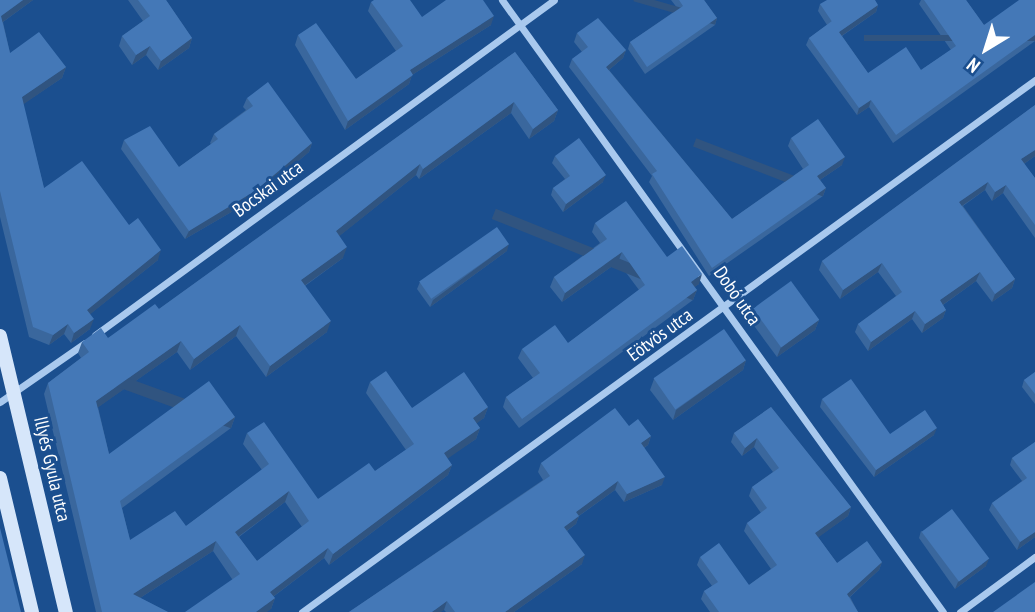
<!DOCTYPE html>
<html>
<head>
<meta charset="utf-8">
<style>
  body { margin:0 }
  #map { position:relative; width:1035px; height:612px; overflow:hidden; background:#1b4f8f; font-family:"PT Sans Narrow",sans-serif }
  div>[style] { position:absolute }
  .minor>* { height:7px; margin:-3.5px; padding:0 3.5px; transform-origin:3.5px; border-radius:3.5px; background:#a9c9ee }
  .secondary>* { height:14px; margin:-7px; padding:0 7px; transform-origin:7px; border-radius:7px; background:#d6e6fa }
  .wall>* { inset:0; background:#3a679d }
  .shaded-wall>* { inset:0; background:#305480; transform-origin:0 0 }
  .building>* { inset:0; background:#4478b7; transform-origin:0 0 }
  span { translate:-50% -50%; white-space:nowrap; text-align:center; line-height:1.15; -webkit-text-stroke:6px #1b4f8f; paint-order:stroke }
  .street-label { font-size:19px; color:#fff }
  .north { position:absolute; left:951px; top:14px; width:70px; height:70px; -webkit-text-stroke:5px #1b4f8f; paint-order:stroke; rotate:218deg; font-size:19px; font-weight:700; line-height:28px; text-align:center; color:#fff }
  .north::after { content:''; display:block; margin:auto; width:24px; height:32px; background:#fff; clip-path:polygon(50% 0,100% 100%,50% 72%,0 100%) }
</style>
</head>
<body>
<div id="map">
  <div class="minor">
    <i style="left:502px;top:0;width:754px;rotate:54.22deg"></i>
    <i style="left:95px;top:335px;width:568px;rotate:-36.12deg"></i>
    <i style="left:0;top:402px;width:103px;rotate:-34.8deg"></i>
    <i style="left:302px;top:612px;width:906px;rotate:-35.97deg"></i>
    <i style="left:960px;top:612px;width:93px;rotate:-36.3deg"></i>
  </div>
  <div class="secondary">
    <i style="left:0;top:336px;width:284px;rotate:76.6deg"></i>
    <i style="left:0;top:478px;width:138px;rotate:76.6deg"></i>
  </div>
  <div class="wall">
    <i style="clip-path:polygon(0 0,33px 0,3px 22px,10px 53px,66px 67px,62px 78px,23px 104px,44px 188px,129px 225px,158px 260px,90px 314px,90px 329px,71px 343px,64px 334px,49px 345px,29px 337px,0 217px)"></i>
    <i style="clip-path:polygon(128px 0,166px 0,192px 38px,189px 48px,158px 70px,146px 55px,132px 65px,119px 46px,122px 36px,143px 21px)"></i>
    <i style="clip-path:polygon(671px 0,704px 0,717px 18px,715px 25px,645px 74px,628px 49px,630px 42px,678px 9px)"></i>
    <i style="clip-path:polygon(921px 0,966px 0,984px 25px,1035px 0,1035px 41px,893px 143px,869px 107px,857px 115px,806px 45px,809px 38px,827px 25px,818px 11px,820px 4px,878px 5px,876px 12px,842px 36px,868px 73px,921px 70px,951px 50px,919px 4px)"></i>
    <i style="clip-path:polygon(371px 2px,422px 17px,491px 25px,412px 75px,409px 84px,345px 130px,295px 45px,298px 35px,356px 79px,396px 51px,368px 11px)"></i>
    <i style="clip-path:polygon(577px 33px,626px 50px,623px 58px,609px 70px,732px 219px,803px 169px,788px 146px,791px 138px,842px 165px,820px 180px,826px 188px,823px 196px,709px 276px,649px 182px,652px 176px,569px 67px,572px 59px,582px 52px,574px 42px)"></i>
    <i style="clip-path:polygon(evenodd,515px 52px,558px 110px,554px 121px,529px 139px,511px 113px,419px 179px,416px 175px,339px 236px,343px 258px,305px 286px,327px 332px,266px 377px,236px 336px,190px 370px,177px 352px,98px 407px,109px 454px,235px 417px,231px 428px,122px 508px,130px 540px,186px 526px,262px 470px,243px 444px,247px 433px,318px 499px,375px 471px,406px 450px,366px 393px,370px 382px,412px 408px,488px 407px,484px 418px,476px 423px,480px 428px,476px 439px,447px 458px,452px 465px,448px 475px,329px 565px,324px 558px,273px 597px,275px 598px,271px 609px,232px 579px,213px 551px,140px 598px,168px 612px,96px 612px,44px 394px,48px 383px,81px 358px,78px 353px,82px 342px,108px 338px,159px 309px,515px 52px,285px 502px,302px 527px,257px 561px,239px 537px,285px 502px)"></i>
    <i style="clip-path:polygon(247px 98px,312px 143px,309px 152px,252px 200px,185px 239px,121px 149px,124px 140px,179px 167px,211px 144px,210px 143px,214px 134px,246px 110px,243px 107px)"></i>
    <i style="clip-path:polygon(1035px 105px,1035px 156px,1024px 164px,1035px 178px,1035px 238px,1003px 193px,992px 201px,985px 190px,963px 206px,1015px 279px,1012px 288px,992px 302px,976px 281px,943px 305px,946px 310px,943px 318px,922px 333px,912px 319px,868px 351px,855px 332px,858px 324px,896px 296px,878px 272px,840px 299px,819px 270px,822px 261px)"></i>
    <i style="clip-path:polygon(555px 156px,603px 182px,563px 212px,551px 195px,553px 188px,565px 179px,552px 163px)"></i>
    <i style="clip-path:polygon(595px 223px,667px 257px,699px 284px,694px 287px,697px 290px,693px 300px,519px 428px,503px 407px,506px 397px,533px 378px,518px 358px,522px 349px,568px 343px,639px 290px,618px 262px,562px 302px,550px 287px,554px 277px,600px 243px,592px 232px)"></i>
    <i style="clip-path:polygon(507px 251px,430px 307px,417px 289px,420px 282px)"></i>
    <i style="clip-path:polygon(753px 308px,819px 320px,815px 330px,777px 357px,749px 319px)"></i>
    <i style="clip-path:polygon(746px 360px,743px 370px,673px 420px,650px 390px,654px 379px)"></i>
    <i style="clip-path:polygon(1035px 372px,1035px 404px,1022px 387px,1024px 380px)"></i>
    <i style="clip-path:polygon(822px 399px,890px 434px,934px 435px,874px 477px,820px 407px)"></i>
    <i style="clip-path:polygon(771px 407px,851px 507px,848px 516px,818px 537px,837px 563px,882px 562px,879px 570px,850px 597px,858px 612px,710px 612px,701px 599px,704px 591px,712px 586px,697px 565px,700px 557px,749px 585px,771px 569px,744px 531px,747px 523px,761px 513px,749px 496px,752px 487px,773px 472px,754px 447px,742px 456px,731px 442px,734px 433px)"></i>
    <i style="clip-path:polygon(629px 426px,651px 436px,648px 445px,644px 448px,662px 485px,624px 502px,615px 490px,579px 516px,576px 524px,567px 531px,582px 564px,514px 612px,446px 612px,444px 610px,349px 612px,543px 480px,538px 472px,541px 463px)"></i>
    <i style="clip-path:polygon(1035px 442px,1035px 537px,1017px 550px,989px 510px,992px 503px,1022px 481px,1010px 465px,1012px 458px)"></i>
    <i style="clip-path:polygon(921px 531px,986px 566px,955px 589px,919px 538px)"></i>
  </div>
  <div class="shaded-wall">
    <i style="clip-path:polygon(23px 0,33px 0,0 24px,1px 16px)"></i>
    <i style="clip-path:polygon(878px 5px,876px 12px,837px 39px,839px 32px)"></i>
    <i style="clip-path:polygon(494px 16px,491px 25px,412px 75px,409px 84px,345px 130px,348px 121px,410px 70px)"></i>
    <i style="left:717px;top:18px;width:7px;height:85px;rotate:106deg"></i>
    <i style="left:1035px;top:35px;width:6px;height:171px;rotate:90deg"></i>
    <i style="clip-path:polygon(192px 38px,189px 48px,158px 70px,161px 61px)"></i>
    <i style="clip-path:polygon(150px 46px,146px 55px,132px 65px,136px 55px)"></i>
    <i style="clip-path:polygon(626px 50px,623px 58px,603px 75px,606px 67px)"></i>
    <i style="clip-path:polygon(66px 67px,62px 78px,18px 108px,22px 97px)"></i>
    <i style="clip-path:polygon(871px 100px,869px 107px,857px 115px,859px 108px)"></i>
    <i style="clip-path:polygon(514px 102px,511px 113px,419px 179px,423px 169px)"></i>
    <i style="clip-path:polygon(558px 110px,554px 121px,529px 139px,533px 129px)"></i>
    <i style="clip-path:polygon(312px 143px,309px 152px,252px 200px,185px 239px,189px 231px)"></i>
    <i style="clip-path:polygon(1035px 150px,1035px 156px,1018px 168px,1021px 159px)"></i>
    <i style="clip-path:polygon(845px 157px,842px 165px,814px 184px,817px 176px)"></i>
    <i style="clip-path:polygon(420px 164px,416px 175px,332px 242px,336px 231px)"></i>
    <i style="clip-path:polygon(606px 175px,603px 182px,563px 212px,566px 204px)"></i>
    <i style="clip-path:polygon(988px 182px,985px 190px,956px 210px,959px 202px)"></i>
    <i style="clip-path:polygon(1006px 185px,1003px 193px,992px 201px,995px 192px)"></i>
    <i style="left:826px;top:188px;width:9px;height:139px;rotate:111deg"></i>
    <i style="clip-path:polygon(509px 244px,507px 251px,430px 307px,433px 300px)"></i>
    <i style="clip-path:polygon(347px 247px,343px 258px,297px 291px,301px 280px)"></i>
    <i style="clip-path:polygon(161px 250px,158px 260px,83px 320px,87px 310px)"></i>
    <i style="clip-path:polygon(622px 252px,618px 262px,562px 302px,565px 293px)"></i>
    <i style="clip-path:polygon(882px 263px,878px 272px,840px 299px,843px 290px)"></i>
    <i style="clip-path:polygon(980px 272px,976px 281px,937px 309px,940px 300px)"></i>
    <i style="clip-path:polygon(702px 274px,699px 284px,688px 292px,691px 282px)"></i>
    <i style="clip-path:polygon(1015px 279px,1012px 288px,992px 302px,995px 294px)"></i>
    <i style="left:697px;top:290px;width:11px;height:217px;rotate:112deg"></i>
    <i style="clip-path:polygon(946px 310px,943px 318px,922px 333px,925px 324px)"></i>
    <i style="clip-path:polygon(915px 311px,912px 319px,868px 351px,871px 342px)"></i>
    <i style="clip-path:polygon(94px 319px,90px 329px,71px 343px,74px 333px)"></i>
    <i style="clip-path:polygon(819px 320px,815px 330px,777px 357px,781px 347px)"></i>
    <i style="clip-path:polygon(331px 321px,327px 332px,266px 377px,270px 366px)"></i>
    <i style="clip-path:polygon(68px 324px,64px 334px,49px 345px,53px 335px)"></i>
    <i style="clip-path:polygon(240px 325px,236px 336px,190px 370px,194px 359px)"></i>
    <i style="clip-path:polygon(181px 341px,177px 352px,93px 411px,96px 401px)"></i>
    <i style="clip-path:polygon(746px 360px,743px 370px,673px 420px,676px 410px)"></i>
    <i style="clip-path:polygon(488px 407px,484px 418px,469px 429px,473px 418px)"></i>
    <i style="left:235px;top:417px;width:12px;height:142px;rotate:110deg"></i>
    <i style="clip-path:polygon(480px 428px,476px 439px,440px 464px,444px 453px)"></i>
    <i style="clip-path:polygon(937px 428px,934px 435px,874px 477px,876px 470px)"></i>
    <i style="clip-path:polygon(651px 436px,648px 445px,637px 452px,641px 443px)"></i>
    <i style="clip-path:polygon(757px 438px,754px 447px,742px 456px,745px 448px)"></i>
    <i style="clip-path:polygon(452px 465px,448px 475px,329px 565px,333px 554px)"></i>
    <i style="clip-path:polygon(665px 477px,662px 485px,624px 502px,627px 494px)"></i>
    <i style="clip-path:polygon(618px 481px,615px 490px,573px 520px,576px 512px)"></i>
    <i style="clip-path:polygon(289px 491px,285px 502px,231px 542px,235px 532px)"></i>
    <i style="clip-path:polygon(851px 507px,848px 516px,812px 542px,815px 533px)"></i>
    <i style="clip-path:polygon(579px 516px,576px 524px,561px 535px,564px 527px)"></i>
    <i style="clip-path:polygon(1035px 532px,1035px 537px,1017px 550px,1020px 542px)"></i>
    <i style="clip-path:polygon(216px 541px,213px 551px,129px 605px,133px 594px)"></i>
    <i style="clip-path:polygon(328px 548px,324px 558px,266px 602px,270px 592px)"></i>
    <i style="clip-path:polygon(585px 555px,582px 564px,514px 612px,505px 612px)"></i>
    <i style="clip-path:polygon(989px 559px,986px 566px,955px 589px,958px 582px)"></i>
    <i style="clip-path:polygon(882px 562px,879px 570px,844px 602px,847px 594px)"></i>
    <i style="clip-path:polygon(275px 598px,271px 609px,267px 612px,256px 612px)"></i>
    <i style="clip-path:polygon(447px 601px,444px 610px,441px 612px,432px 612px)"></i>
  </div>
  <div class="building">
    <i style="clip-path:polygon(0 0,23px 0,1px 16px,10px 53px,39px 32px,66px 67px,22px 97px,44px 188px,82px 161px,129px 225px,138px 218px,161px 250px,87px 310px,94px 319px,74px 333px,68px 324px,53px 335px,33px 327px,0 191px)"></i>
    <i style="clip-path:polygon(138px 0,166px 0,192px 38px,161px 61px,150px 46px,136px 55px,122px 36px,150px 16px)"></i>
    <i style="clip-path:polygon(374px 0,410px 0,422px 17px,446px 0,483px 0,494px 16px,410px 70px,413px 75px,348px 121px,298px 35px,316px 23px,356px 79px,403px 46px,371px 2px)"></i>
    <i style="clip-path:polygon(679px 0,704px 0,717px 18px,647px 67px,630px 42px,683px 6px)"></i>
    <i style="clip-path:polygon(827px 0,875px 0,878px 5px,839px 32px,868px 73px,906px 47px,921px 70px,956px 46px,924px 0,966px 0,984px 25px,1019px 0,1035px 0,1035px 35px,896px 135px,871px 100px,859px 108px,809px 38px,832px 21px,835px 26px,820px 4px)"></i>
    <i style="clip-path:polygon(598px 18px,626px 50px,606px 67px,732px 219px,809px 165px,791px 138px,818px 119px,845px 157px,817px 176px,826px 188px,712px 268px,652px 174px,657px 171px,572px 59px,588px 47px,577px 33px)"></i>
    <i style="clip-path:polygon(evenodd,515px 52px,558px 110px,533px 129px,514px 102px,423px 169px,420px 164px,336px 231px,347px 247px,301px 280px,331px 321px,270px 366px,240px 325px,194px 359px,181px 341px,96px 401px,109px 454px,209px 381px,235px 417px,120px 501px,130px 540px,175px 511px,186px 526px,269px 464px,247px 433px,264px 422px,318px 499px,369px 463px,375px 471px,414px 444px,370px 382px,386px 371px,412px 408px,464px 372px,488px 407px,473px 418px,480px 428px,444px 453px,452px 465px,333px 554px,328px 548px,270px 592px,275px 598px,256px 612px,185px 612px,240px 574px,216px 541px,133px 594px,168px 612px,102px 612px,48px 383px,89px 352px,82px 342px,101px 328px,108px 338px,155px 304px,159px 309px,515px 52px,289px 491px,309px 521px,257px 561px,235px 532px,289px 491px)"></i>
    <i style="clip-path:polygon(268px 82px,312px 143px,255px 191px,189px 231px,124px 140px,150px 126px,179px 167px,218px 139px,214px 134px,253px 106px,247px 98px)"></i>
    <i style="clip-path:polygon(1035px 105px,1035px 150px,1021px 159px,1035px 178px,1035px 225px,1006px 185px,995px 192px,988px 182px,959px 202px,1015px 279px,995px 294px,980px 272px,940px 300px,946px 310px,925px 324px,915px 311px,871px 342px,858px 324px,902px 292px,882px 263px,843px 290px,822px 261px)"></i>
    <i style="clip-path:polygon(579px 138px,606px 175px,566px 204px,553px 188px,570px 176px,555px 156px)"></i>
    <i style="clip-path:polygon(626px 201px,667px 257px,682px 246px,702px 274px,691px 282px,697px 290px,522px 419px,506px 397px,540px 373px,522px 349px,555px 325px,568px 343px,645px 285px,622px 252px,565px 293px,554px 277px,607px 239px,595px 223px)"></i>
    <i style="left:497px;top:227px;width:21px;height:95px;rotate:55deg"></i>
    <i style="left:791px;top:281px;width:48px;height:47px;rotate:54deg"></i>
    <i style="left:724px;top:329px;width:38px;height:86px;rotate:55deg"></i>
    <i style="clip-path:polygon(1035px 372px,1035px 394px,1024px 380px)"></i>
    <i style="clip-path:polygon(851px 379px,890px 434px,925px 410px,937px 428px,876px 470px,822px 399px)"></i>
    <i style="clip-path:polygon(771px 407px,851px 507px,815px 533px,837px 563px,867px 541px,882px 562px,847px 594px,858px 612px,719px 612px,704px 591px,718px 582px,700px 557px,719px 543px,749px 585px,777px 565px,747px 523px,767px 508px,752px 487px,779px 468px,757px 438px,745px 448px,734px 433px)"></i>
    <i style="clip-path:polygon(615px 408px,629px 426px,638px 419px,651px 436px,641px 443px,665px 477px,627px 494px,618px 481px,576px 512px,579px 516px,564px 527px,585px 555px,505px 612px,455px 612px,447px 601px,432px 612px,349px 612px,550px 476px,541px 463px)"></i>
    <i style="clip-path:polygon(1035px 442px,1035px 532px,1020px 542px,992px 503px,1027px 478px,1012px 458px)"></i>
    <i style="left:952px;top:509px;width:62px;height:38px;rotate:53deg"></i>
    <i style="clip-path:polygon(0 528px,21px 612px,0 612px)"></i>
    <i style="clip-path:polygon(1035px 582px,1035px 612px,993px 612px)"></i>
  </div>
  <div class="street-label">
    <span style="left:268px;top:189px;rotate:-36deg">Bocskai utca</span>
    <span style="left:737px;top:296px;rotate:55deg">Dobó utca</span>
    <span style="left:660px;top:335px;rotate:-36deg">Eötvös utca</span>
    <span style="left:52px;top:469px;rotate:77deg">Illyés Gyula utca</span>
  </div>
  <div class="north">N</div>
</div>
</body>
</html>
